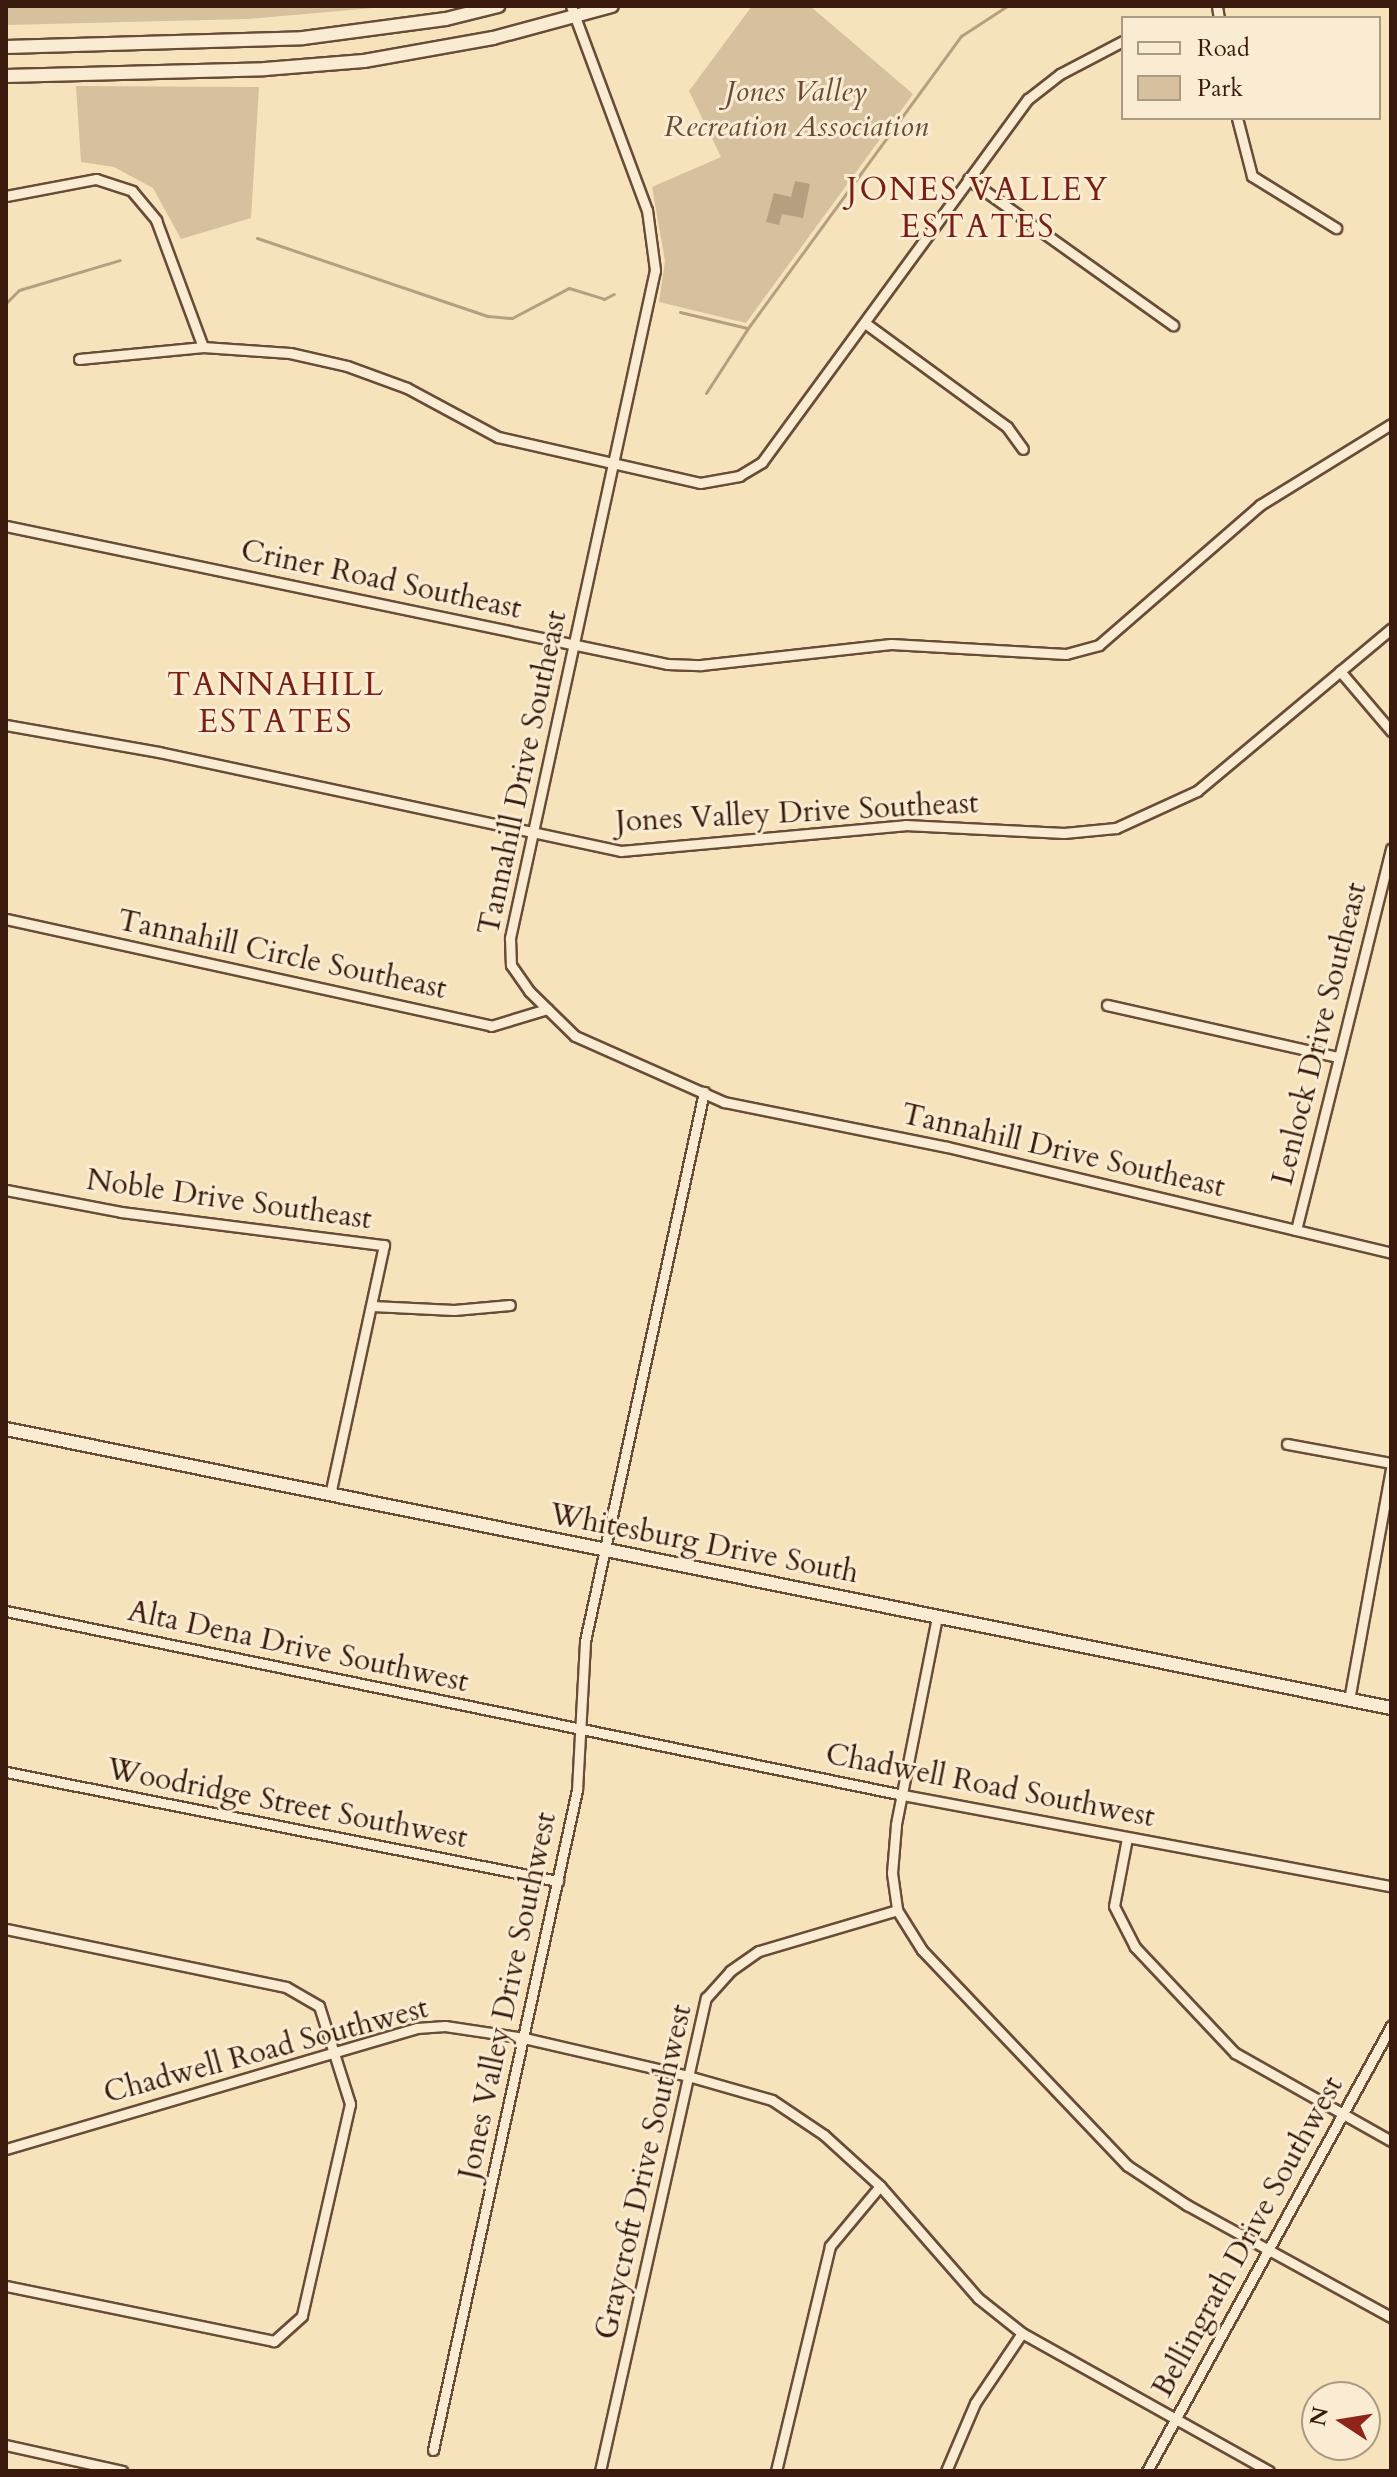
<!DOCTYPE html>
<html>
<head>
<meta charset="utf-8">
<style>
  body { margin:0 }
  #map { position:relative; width:1397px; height:2477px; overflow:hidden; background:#f6e2bb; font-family:Cardo,serif }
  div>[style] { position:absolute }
  .green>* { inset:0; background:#d6c09d }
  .water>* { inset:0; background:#b69e80 }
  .stream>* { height:3px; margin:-1.5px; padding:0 1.5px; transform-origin:1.5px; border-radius:1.5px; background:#b69e80 }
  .roads { filter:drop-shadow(2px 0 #684c38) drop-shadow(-2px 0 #684c38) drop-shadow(0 2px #684c38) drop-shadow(0 -2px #684c38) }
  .street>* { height:9px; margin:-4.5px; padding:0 4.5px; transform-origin:4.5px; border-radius:4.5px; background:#f9ecd3 }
  .secondary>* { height:12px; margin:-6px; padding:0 6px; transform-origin:6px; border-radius:6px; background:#f9ecd3 }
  span { translate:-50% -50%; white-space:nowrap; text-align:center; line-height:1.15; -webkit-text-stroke:6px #f9ecd3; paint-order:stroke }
  .park-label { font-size:30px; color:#684c38; font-style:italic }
  .street-label { font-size:30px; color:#391a0c }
  .neighbourhood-label { font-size:32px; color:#7a1f14; letter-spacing:2px }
  .frame { position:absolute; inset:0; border:8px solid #391a0c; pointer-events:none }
  .legend { position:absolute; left:1121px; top:16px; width:260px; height:104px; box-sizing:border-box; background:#f9ecd3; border:2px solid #ac9883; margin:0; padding:10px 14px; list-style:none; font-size:24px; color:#391a0c }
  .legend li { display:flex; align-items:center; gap:16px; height:40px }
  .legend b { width:40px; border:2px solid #ac9883 }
  .north { position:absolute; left:1301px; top:2381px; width:80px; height:80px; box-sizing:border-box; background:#f9ecd3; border:2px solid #ac9883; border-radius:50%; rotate:282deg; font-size:22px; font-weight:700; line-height:32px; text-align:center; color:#391a0c }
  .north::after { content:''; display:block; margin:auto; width:28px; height:36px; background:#8f2418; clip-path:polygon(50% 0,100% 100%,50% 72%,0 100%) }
</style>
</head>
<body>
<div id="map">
  <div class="green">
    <i style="clip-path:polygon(6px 6px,395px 6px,247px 19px,6px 25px)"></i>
    <i style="clip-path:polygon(752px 6px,810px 6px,913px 94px,746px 323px,659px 302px,665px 261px,652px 187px,721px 157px,689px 91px)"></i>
    <i style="clip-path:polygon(76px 86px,259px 87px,251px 218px,181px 239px,153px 188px,114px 167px,81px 162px)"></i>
  </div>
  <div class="water">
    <i style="clip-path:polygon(795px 181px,810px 184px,803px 218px,782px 214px,779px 225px,766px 222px,774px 193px,791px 197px)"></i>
  </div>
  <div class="stream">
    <i style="left:257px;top:238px;width:244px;rotate:18.7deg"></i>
    <i style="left:488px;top:316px;width:24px;rotate:5deg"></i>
    <i style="left:512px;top:318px;width:64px;rotate:-27.8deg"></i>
    <i style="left:569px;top:288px;width:37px;rotate:17deg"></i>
    <i style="left:604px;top:299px;width:11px;rotate:-27deg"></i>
    <i style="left:6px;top:303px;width:18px;rotate:-45deg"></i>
    <i style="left:19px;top:290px;width:105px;rotate:-16.5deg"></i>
    <i style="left:680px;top:312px;width:69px;rotate:13.4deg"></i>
    <i style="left:706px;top:393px;width:77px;rotate:-57.1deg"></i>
    <i style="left:748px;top:328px;width:361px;rotate:-53.9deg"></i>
    <i style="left:961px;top:36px;width:55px;rotate:-33.1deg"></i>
  </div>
  <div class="roads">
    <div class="street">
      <i style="left:571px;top:6px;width:218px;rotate:69.6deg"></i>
      <i style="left:647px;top:210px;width:61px;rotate:82.4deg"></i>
      <i style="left:655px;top:270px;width:684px;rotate:102.25deg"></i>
      <i style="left:510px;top:938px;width:27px;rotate:88deg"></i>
      <i style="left:511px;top:965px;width:32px;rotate:55deg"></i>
      <i style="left:529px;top:991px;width:64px;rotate:44.4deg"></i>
      <i style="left:575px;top:1036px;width:163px;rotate:23.9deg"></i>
      <i style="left:724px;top:1102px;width:227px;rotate:11.4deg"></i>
      <i style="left:947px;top:1147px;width:456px;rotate:13.4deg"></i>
      <i style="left:1217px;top:6px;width:12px;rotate:81deg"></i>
      <i style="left:1237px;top:118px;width:60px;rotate:75.5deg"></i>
      <i style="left:1252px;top:176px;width:99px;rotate:31.8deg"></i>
      <i style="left:968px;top:179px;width:252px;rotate:35.5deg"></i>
      <i style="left:6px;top:196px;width:92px;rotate:-10.7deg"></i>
      <i style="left:96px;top:179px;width:38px;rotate:18deg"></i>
      <i style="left:132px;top:191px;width:38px;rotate:50deg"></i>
      <i style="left:156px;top:220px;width:135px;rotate:69.7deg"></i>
      <i style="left:865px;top:323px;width:176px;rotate:36.2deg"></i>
      <i style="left:1007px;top:427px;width:27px;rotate:54deg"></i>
      <i style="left:79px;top:359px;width:125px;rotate:-5.5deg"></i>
      <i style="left:203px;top:347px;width:87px;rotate:3.9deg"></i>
      <i style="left:290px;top:353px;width:58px;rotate:12.8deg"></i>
      <i style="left:347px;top:366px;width:64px;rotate:20.1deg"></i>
      <i style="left:407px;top:388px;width:103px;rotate:28.3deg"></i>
      <i style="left:498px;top:437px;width:207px;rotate:12.8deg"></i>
      <i style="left:700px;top:483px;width:40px;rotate:-10deg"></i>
      <i style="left:739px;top:476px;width:27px;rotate:-31deg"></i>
      <i style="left:762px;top:462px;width:450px;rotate:-53.8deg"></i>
      <i style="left:1028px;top:99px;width:41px;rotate:-38deg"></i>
      <i style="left:1060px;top:74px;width:71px;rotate:-27.6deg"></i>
      <i style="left:6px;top:526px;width:675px;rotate:11.79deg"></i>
      <i style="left:667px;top:664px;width:34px;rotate:2deg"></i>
      <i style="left:701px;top:665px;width:191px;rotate:-6.3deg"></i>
      <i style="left:891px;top:644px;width:175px;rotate:3.3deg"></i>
      <i style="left:1066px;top:654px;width:34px;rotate:-15deg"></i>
      <i style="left:1099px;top:645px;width:213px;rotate:-41deg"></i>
      <i style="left:1260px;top:505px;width:154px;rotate:-31.7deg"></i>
      <i style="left:1340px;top:671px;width:79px;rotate:49.6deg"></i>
      <i style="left:6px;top:725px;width:155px;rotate:10deg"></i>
      <i style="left:159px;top:752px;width:472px;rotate:12.1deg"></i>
      <i style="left:621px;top:851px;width:285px;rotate:-5.2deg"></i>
      <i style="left:905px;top:825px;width:159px;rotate:2.9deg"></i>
      <i style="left:1064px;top:833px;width:52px;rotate:-5.5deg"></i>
      <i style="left:1116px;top:828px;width:89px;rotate:-24.6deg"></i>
      <i style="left:1197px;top:791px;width:253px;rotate:-39.9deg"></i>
      <i style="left:6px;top:919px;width:497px;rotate:12.4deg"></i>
      <i style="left:491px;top:1026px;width:59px;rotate:-16.9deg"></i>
      <i style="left:1107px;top:1005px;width:237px;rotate:12.7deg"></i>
      <i style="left:6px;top:1190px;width:117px;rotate:10.8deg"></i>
      <i style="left:121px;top:1212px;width:265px;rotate:7.2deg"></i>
      <i style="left:384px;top:1245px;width:255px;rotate:102.2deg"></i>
      <i style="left:1296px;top:1230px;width:393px;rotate:-76deg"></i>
      <i style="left:372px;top:1306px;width:82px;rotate:2.8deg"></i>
      <i style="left:454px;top:1310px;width:56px;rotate:-5.1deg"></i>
      <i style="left:1287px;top:1444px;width:106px;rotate:10.4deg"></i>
      <i style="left:6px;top:1611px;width:916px;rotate:11.59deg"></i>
      <i style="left:903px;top:1795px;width:496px;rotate:10.6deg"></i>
      <i style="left:937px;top:1617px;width:212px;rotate:101.2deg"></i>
      <i style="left:896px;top:1825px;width:48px;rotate:94.8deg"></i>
      <i style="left:892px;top:1873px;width:37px;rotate:82deg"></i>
      <i style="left:897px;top:1910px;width:47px;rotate:58deg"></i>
      <i style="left:922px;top:1950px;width:298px;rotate:46.4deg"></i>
      <i style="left:1128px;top:2166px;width:71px;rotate:33.5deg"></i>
      <i style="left:1187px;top:2205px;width:233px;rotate:28.8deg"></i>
      <i style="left:1349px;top:1700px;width:236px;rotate:-79.7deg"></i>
      <i style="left:6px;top:1772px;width:563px;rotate:11.17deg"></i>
      <i style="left:1127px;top:1838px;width:69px;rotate:100.8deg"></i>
      <i style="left:1114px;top:1906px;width:46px;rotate:62.9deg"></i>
      <i style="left:1135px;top:1947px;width:146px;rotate:46.7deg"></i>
      <i style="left:1235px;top:2053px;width:179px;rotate:29.4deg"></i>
      <i style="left:6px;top:1929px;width:286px;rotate:11.7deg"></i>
      <i style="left:286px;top:1987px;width:38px;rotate:30deg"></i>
      <i style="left:319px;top:2006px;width:103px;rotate:72.4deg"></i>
      <i style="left:350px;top:2104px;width:217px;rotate:102.8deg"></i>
      <i style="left:302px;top:2316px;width:38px;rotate:138deg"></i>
      <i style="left:274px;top:2341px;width:274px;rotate:-168.4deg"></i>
      <i style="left:6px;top:2149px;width:428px;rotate:-16.4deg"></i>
      <i style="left:417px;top:2028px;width:28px;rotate:-4deg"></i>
      <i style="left:445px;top:2026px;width:80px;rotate:8.6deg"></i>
      <i style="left:524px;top:2038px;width:168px;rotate:13deg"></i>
      <i style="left:688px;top:2076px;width:87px;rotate:15.9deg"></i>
      <i style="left:772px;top:2100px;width:63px;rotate:33.9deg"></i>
      <i style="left:824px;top:2135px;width:76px;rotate:42.3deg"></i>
      <i style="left:880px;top:2186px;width:149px;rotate:48.8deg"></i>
      <i style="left:978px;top:2298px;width:56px;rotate:38.5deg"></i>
      <i style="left:1022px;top:2333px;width:283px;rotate:29.2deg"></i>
      <i style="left:6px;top:2445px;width:119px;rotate:12.6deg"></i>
      <i style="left:433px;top:2450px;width:676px;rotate:-77.69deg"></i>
      <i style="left:577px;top:1790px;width:149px;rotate:-86.9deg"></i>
      <i style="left:585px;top:1641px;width:562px;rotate:-77.77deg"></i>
      <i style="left:600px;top:2471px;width:485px;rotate:-77.4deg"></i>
      <i style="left:706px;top:1998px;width:36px;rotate:-48deg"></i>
      <i style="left:730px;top:1971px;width:35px;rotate:-35deg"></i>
      <i style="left:759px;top:1951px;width:144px;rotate:-16.5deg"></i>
      <i style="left:776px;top:2471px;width:231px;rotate:-76.5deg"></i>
      <i style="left:830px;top:2246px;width:78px;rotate:-50.2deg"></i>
      <i style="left:946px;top:2471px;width:74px;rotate:-66.9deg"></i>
      <i style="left:975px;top:2403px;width:84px;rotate:-56.1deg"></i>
      <i style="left:1147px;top:2471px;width:508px;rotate:-61.26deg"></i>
    </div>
    <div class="secondary">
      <i style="left:6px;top:47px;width:297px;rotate:-1.7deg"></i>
      <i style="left:303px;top:38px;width:144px;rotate:-7.6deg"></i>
      <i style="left:446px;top:19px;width:54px;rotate:-14deg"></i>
      <i style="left:6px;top:76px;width:259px;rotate:-1.5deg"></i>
      <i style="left:265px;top:69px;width:99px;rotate:-4.6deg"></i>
      <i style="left:364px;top:61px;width:131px;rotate:-10.1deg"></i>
      <i style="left:493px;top:38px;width:123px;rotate:-15.1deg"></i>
      <i style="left:6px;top:1429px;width:1413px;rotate:11.39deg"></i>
    </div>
  </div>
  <div class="park-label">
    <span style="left:796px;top:109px">Jones Valley<br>Recreation Association</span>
  </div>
  <div class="street-label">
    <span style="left:381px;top:580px;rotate:12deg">Criner Road Southeast</span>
    <span style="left:523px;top:773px;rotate:-78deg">Tannahill Drive Southeast</span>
    <span style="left:797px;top:813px;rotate:-3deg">Jones Valley Drive Southeast</span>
    <span style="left:282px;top:955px;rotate:12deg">Tannahill Circle Southeast</span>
    <span style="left:1320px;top:1034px;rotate:-76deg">Lenlock Drive Southeast</span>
    <span style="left:1063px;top:1151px;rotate:13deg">Tannahill Drive Southeast</span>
    <span style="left:229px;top:1200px;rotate:8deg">Noble Drive Southeast</span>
    <span style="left:704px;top:1544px;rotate:11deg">Whitesburg Drive South</span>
    <span style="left:298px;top:1647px;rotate:12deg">Alta Dena Drive Southwest</span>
    <span style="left:990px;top:1786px;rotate:11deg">Chadwell Road Southwest</span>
    <span style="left:287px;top:1804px;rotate:11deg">Woodridge Street Southwest</span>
    <span style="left:508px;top:1996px;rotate:-78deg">Jones Valley Drive Southwest</span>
    <span style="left:266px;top:2051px;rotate:-15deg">Chadwell Road Southwest</span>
    <span style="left:644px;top:2172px;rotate:-77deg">Graycroft Drive Southwest</span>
    <span style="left:1248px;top:2237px;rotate:-61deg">Bellingrath Drive Southwest</span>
  </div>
  <div class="neighbourhood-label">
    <span style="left:978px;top:209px">JONES VALLEY<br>ESTATES</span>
    <span style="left:276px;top:704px">TANNAHILL<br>ESTATES</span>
  </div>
  <div class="frame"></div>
  <ul class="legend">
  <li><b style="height:10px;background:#f9ecd3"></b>Road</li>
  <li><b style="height:22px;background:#d6c09d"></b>Park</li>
  </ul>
  <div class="north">N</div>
</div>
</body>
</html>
